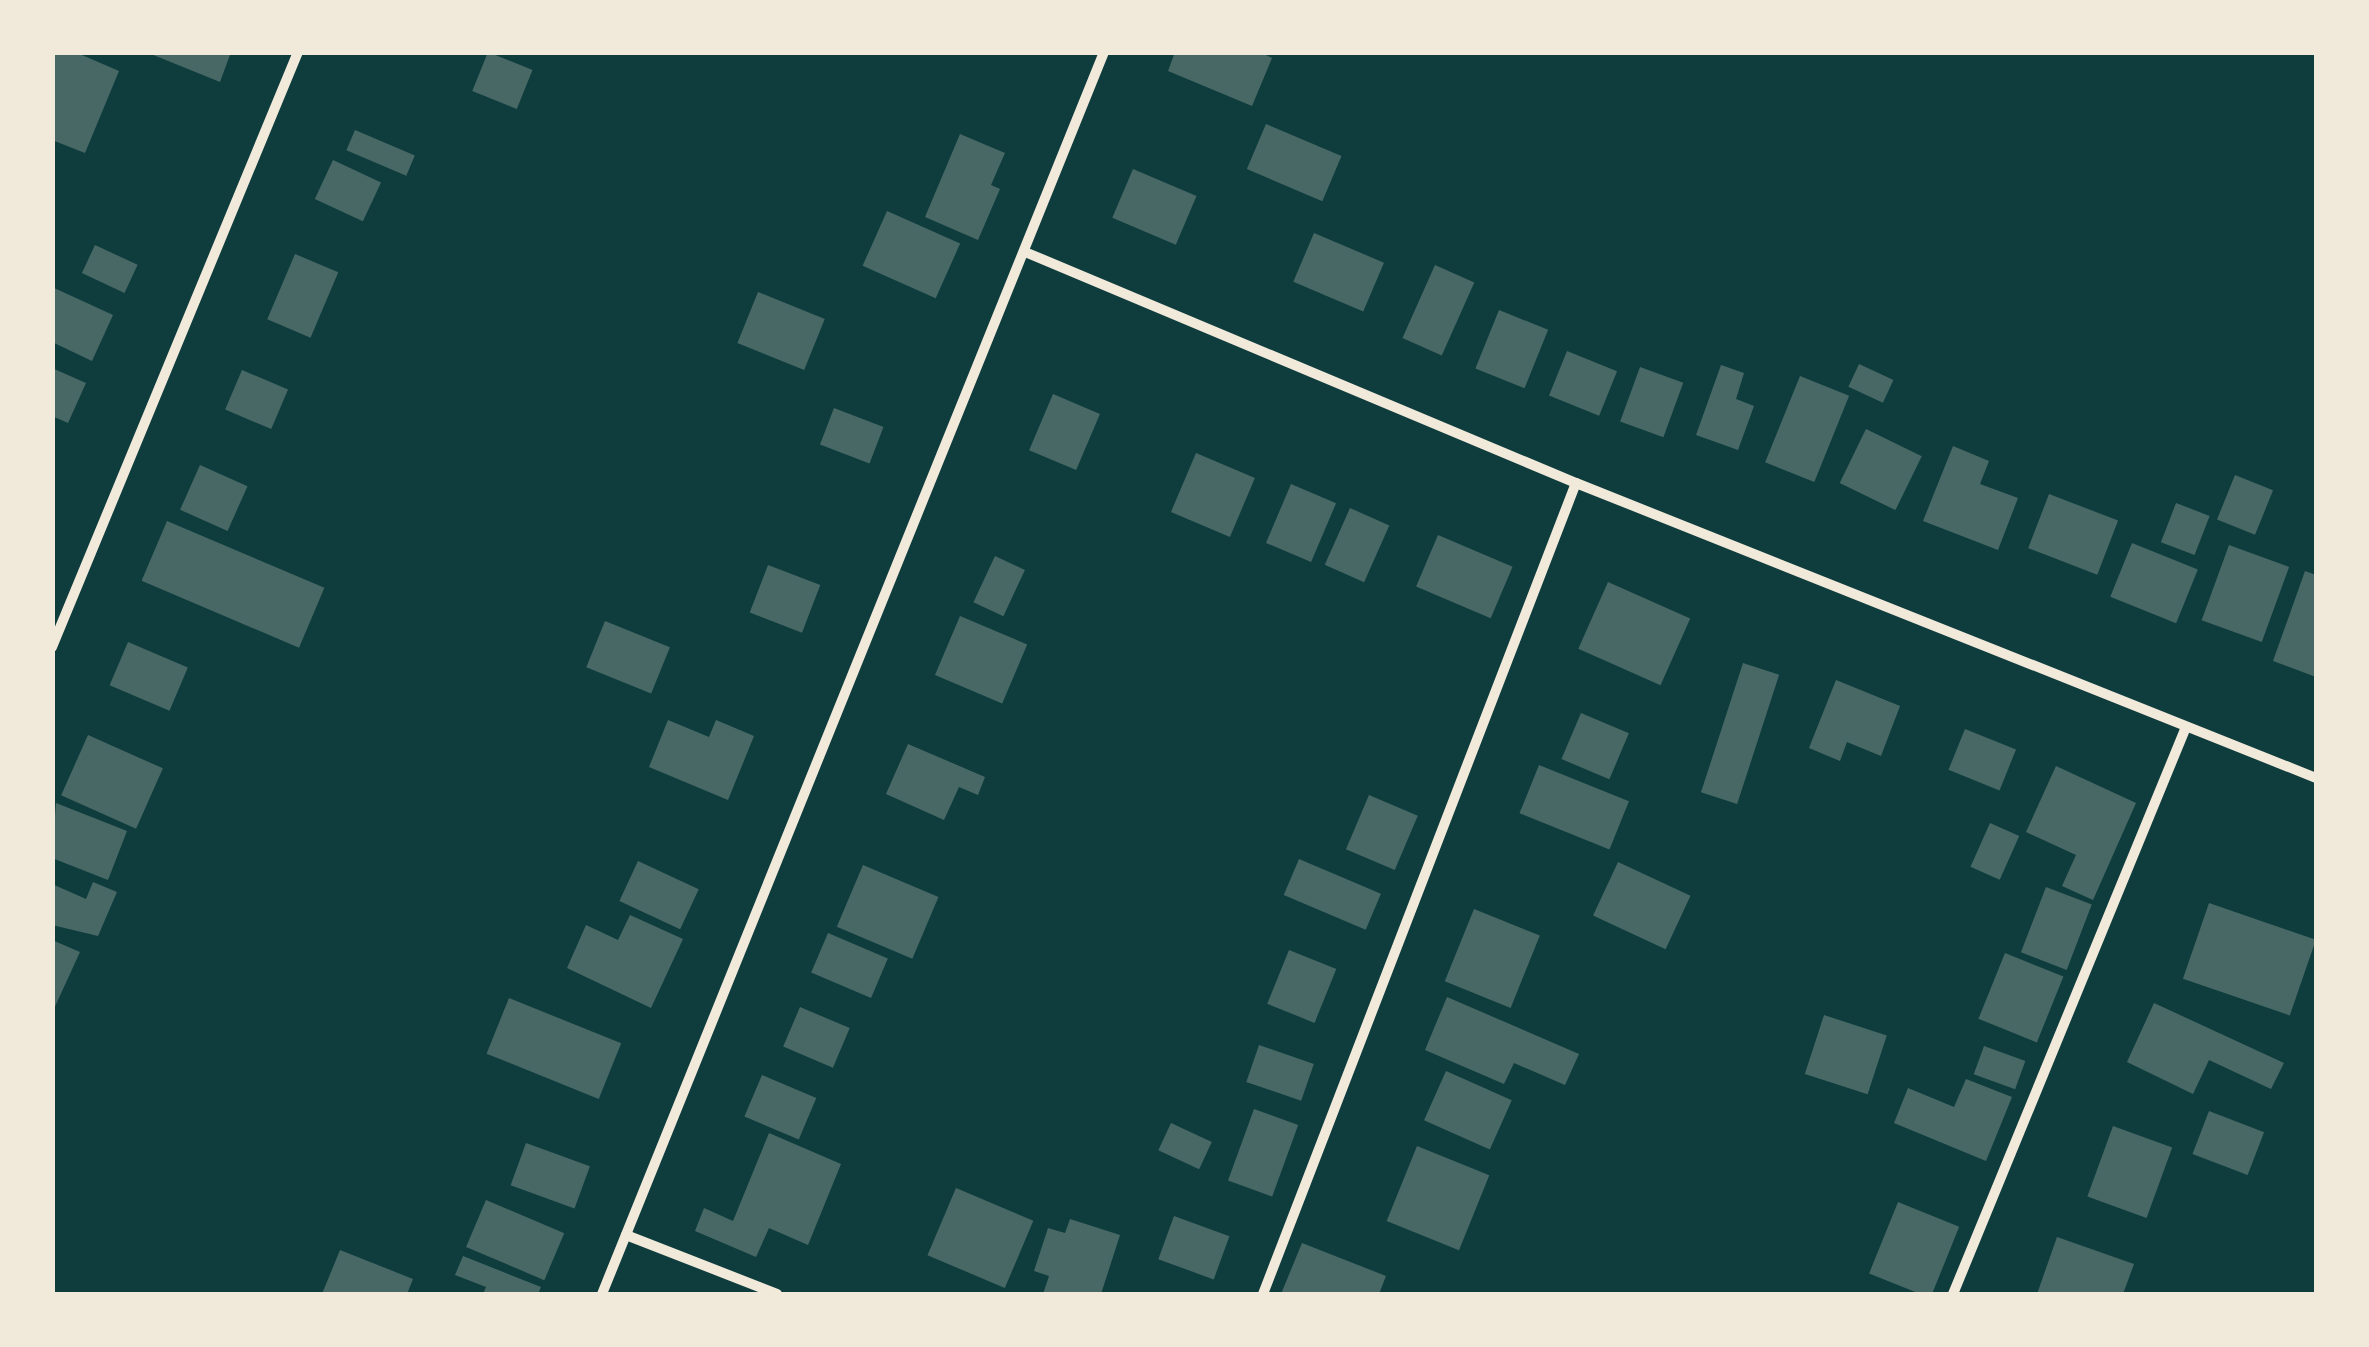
<!DOCTYPE html>
<html>
<head>
<meta charset="utf-8">
<style>
  body { margin:0 }
  #map { position:relative; width:2369px; height:1347px; overflow:hidden; background:#0f3d3e; font-family:"Open Sans",sans-serif }
  div>[style] { position:absolute }
  .building>* { inset:0; background:#486865; transform-origin:0 0 }
  .minor>* { height:10px; margin:-5px; padding:0 5px; transform-origin:5px; border-radius:5px; background:#f1e9da }
  span { translate:-50% -50%; white-space:nowrap; text-align:center; line-height:1.15; -webkit-text-stroke:8px #f1e9da; paint-order:stroke }
  .frame { position:absolute; inset:0; border:55px solid #f1e9da; pointer-events:none }
</style>
</head>
<body>
<div id="map">
  <div class="building">
    <i style="clip-path:polygon(54px 52px,75px 52px,119px 71px,85px 153px,52px 140px)"></i>
    <i style="clip-path:polygon(146px 52px,231px 52px,220px 82px)"></i>
    <i style="left:488px;top:52px;width:48px;height:42px;rotate:22deg"></i>
    <i style="clip-path:polygon(1175px 52px,1260px 52px,1272px 58px,1252px 106px,1168px 71px)"></i>
    <i style="left:1266px;top:124px;width:82px;height:49px;rotate:23deg"></i>
    <i style="left:355px;top:130px;width:65px;height:22px;rotate:23deg"></i>
    <i style="clip-path:polygon(960px 134px,1005px 153px,991px 185px,1000px 189px,978px 240px,925px 217px)"></i>
    <i style="left:333px;top:160px;width:53px;height:43px;rotate:25deg"></i>
    <i style="left:1133px;top:169px;width:69px;height:53px;rotate:23deg"></i>
    <i style="left:887px;top:211px;width:80px;height:60px;rotate:24deg"></i>
    <i style="left:1314px;top:233px;width:76px;height:53px;rotate:23deg"></i>
    <i style="left:95px;top:245px;width:47px;height:31px;rotate:25deg"></i>
    <i style="left:295px;top:254px;width:47px;height:71px;rotate:23deg"></i>
    <i style="left:1435px;top:265px;width:43px;height:80px;rotate:24deg"></i>
    <i style="clip-path:polygon(52px 287px,113px 315px,92px 361px,52px 342px)"></i>
    <i style="left:758px;top:292px;width:72px;height:55px;rotate:22deg"></i>
    <i style="left:1499px;top:310px;width:53px;height:63px;rotate:22deg"></i>
    <i style="left:1567px;top:351px;width:54px;height:48px;rotate:22deg"></i>
    <i style="left:1859px;top:364px;width:38px;height:25px;rotate:25deg"></i>
    <i style="clip-path:polygon(1721px 365px,1744px 373px,1736px 399px,1754px 406px,1738px 450px,1696px 435px)"></i>
    <i style="left:1640px;top:367px;width:46px;height:58px;rotate:20deg"></i>
    <i style="clip-path:polygon(52px 368px,86px 383px,68px 423px,52px 416px)"></i>
    <i style="left:242px;top:370px;width:50px;height:43px;rotate:23deg"></i>
    <i style="left:1800px;top:376px;width:53px;height:93px;rotate:22deg"></i>
    <i style="left:1053px;top:394px;width:51px;height:61px;rotate:23deg"></i>
    <i style="left:834px;top:408px;width:53px;height:39px;rotate:21deg"></i>
    <i style="left:1866px;top:429px;width:62px;height:60px;rotate:26deg"></i>
    <i style="clip-path:polygon(1953px 446px,1989px 461px,1980px 484px,2018px 498px,1998px 550px,1923px 521px)"></i>
    <i style="left:1196px;top:453px;width:64px;height:64px;rotate:23deg"></i>
    <i style="left:200px;top:465px;width:52px;height:49px;rotate:24deg"></i>
    <i style="left:2235px;top:475px;width:41px;height:48px;rotate:22deg"></i>
    <i style="left:1291px;top:484px;width:49px;height:64px;rotate:23deg"></i>
    <i style="left:2049px;top:494px;width:74px;height:58px;rotate:21deg"></i>
    <i style="left:2176px;top:503px;width:36px;height:42px;rotate:21deg"></i>
    <i style="left:1350px;top:508px;width:43px;height:62px;rotate:24deg"></i>
    <i style="left:167px;top:521px;width:171px;height:65px;rotate:23deg"></i>
    <i style="left:1438px;top:535px;width:81px;height:56px;rotate:23deg"></i>
    <i style="left:2132px;top:543px;width:71px;height:58px;rotate:22deg"></i>
    <i style="left:2229px;top:545px;width:64px;height:80px;rotate:20deg"></i>
    <i style="left:995px;top:556px;width:33px;height:51px;rotate:25deg"></i>
    <i style="left:768px;top:565px;width:56px;height:51px;rotate:21deg"></i>
    <i style="clip-path:polygon(2305px 571px,2316px 575px,2316px 677px,2273px 661px)"></i>
    <i style="left:1608px;top:582px;width:90px;height:73px;rotate:24deg"></i>
    <i style="left:960px;top:616px;width:73px;height:64px;rotate:23deg"></i>
    <i style="left:605px;top:621px;width:70px;height:50px;rotate:22deg"></i>
    <i style="left:128px;top:642px;width:65px;height:47px;rotate:23deg"></i>
    <i style="left:1743px;top:663px;width:38px;height:136px;rotate:18deg"></i>
    <i style="clip-path:polygon(1836px 680px,1900px 706px,1881px 756px,1847px 742px,1840px 761px,1809px 748px)"></i>
    <i style="left:1581px;top:713px;width:52px;height:50px;rotate:23deg"></i>
    <i style="clip-path:polygon(668px 720px,709px 737px,716px 720px,754px 736px,728px 800px,649px 767px)"></i>
    <i style="left:1965px;top:729px;width:55px;height:44px;rotate:22deg"></i>
    <i style="left:88px;top:735px;width:82px;height:66px;rotate:24deg"></i>
    <i style="clip-path:polygon(908px 744px,985px 777px,978px 795px,959px 787px,944px 820px,886px 794px)"></i>
    <i style="left:1539px;top:765px;width:97px;height:52px;rotate:22deg"></i>
    <i style="clip-path:polygon(2056px 766px,2136px 803px,2093px 900px,2062px 886px,2076px 855px,2026px 832px)"></i>
    <i style="left:1369px;top:795px;width:53px;height:59px;rotate:23deg"></i>
    <i style="clip-path:polygon(56px 803px,127px 831px,108px 880px,52px 858px)"></i>
    <i style="left:1990px;top:823px;width:32px;height:48px;rotate:24deg"></i>
    <i style="left:1299px;top:859px;width:89px;height:39px;rotate:23deg"></i>
    <i style="left:638px;top:861px;width:67px;height:44px;rotate:25deg"></i>
    <i style="left:1618px;top:862px;width:80px;height:59px;rotate:25deg"></i>
    <i style="left:863px;top:865px;width:82px;height:67px;rotate:23deg"></i>
    <i style="clip-path:polygon(93px 882px,117px 892px,98px 936px,52px 925px,52px 884px,86px 899px)"></i>
    <i style="left:2046px;top:887px;width:49px;height:70px;rotate:21deg"></i>
    <i style="left:2209px;top:903px;width:113px;height:80px;rotate:19deg"></i>
    <i style="left:1474px;top:909px;width:71px;height:78px;rotate:22deg"></i>
    <i style="clip-path:polygon(630px 915px,683px 939px,651px 1008px,567px 968px,586px 925px,618px 940px)"></i>
    <i style="left:828px;top:933px;width:65px;height:43px;rotate:23deg"></i>
    <i style="clip-path:polygon(52px 940px,80px 952px,52px 1013px)"></i>
    <i style="left:1289px;top:950px;width:51px;height:58px;rotate:22deg"></i>
    <i style="left:2005px;top:953px;width:63px;height:71px;rotate:22deg"></i>
    <i style="clip-path:polygon(1447px 997px,1579px 1054px,1565px 1085px,1514px 1063px,1504px 1084px,1425px 1050px)"></i>
    <i style="left:509px;top:998px;width:121px;height:60px;rotate:22deg"></i>
    <i style="clip-path:polygon(2154px 1003px,2284px 1063px,2271px 1089px,2209px 1060px,2193px 1094px,2127px 1062px)"></i>
    <i style="left:800px;top:1007px;width:54px;height:43px;rotate:23deg"></i>
    <i style="left:1824px;top:1015px;width:66px;height:62px;rotate:18deg"></i>
    <i style="left:1259px;top:1045px;width:58px;height:39px;rotate:19deg"></i>
    <i style="left:1984px;top:1046px;width:44px;height:30px;rotate:20deg"></i>
    <i style="left:1446px;top:1071px;width:72px;height:54px;rotate:24deg"></i>
    <i style="left:762px;top:1075px;width:59px;height:45px;rotate:23deg"></i>
    <i style="clip-path:polygon(1966px 1079px,2012px 1097px,1986px 1161px,1894px 1123px,1908px 1088px,1954px 1107px)"></i>
    <i style="left:1254px;top:1109px;width:47px;height:76px;rotate:20deg"></i>
    <i style="left:2209px;top:1111px;width:59px;height:46px;rotate:21deg"></i>
    <i style="left:1171px;top:1123px;width:45px;height:30px;rotate:25deg"></i>
    <i style="left:2113px;top:1126px;width:63px;height:75px;rotate:20deg"></i>
    <i style="clip-path:polygon(769px 1133px,841px 1164px,808px 1245px,769px 1228px,756px 1257px,695px 1231px,704px 1208px,733px 1221px)"></i>
    <i style="left:526px;top:1143px;width:68px;height:45px;rotate:20deg"></i>
    <i style="left:1417px;top:1146px;width:78px;height:81px;rotate:22deg"></i>
    <i style="left:956px;top:1188px;width:84px;height:73px;rotate:23deg"></i>
    <i style="left:486px;top:1200px;width:85px;height:51px;rotate:23deg"></i>
    <i style="left:1898px;top:1202px;width:66px;height:77px;rotate:22deg"></i>
    <i style="left:1174px;top:1216px;width:59px;height:46px;rotate:20deg"></i>
    <i style="clip-path:polygon(1070px 1219px,1120px 1235px,1101px 1294px,1043px 1294px,1049px 1276px,1034px 1271px,1048px 1228px,1065px 1233px)"></i>
    <i style="clip-path:polygon(2057px 1237px,2134px 1264px,2123px 1294px,2037px 1294px)"></i>
    <i style="clip-path:polygon(1302px 1243px,1386px 1276px,1379px 1294px,1281px 1294px)"></i>
    <i style="clip-path:polygon(340px 1250px,413px 1279px,407px 1294px,322px 1294px)"></i>
    <i style="clip-path:polygon(463px 1256px,541px 1287px,538px 1294px,483px 1294px,486px 1287px,455px 1275px)"></i>
  </div>
  <div class="minor">
    <i style="left:1025px;top:252px;width:597px;rotate:22.75deg"></i>
    <i style="left:1576px;top:483px;width:797px;rotate:21.73deg"></i>
    <i style="left:52px;top:647px;width:644px;rotate:-67.54deg"></i>
    <i style="left:626px;top:1235px;width:162px;rotate:21.3deg"></i>
    <i style="left:602px;top:1294px;width:1340px;rotate:-67.99deg"></i>
    <i style="left:1263px;top:1294px;width:869px;rotate:-68.9deg"></i>
    <i style="left:1953px;top:1294px;width:613px;rotate:-67.66deg"></i>
  </div>
  <div class="frame"></div>
</div>
</body>
</html>
